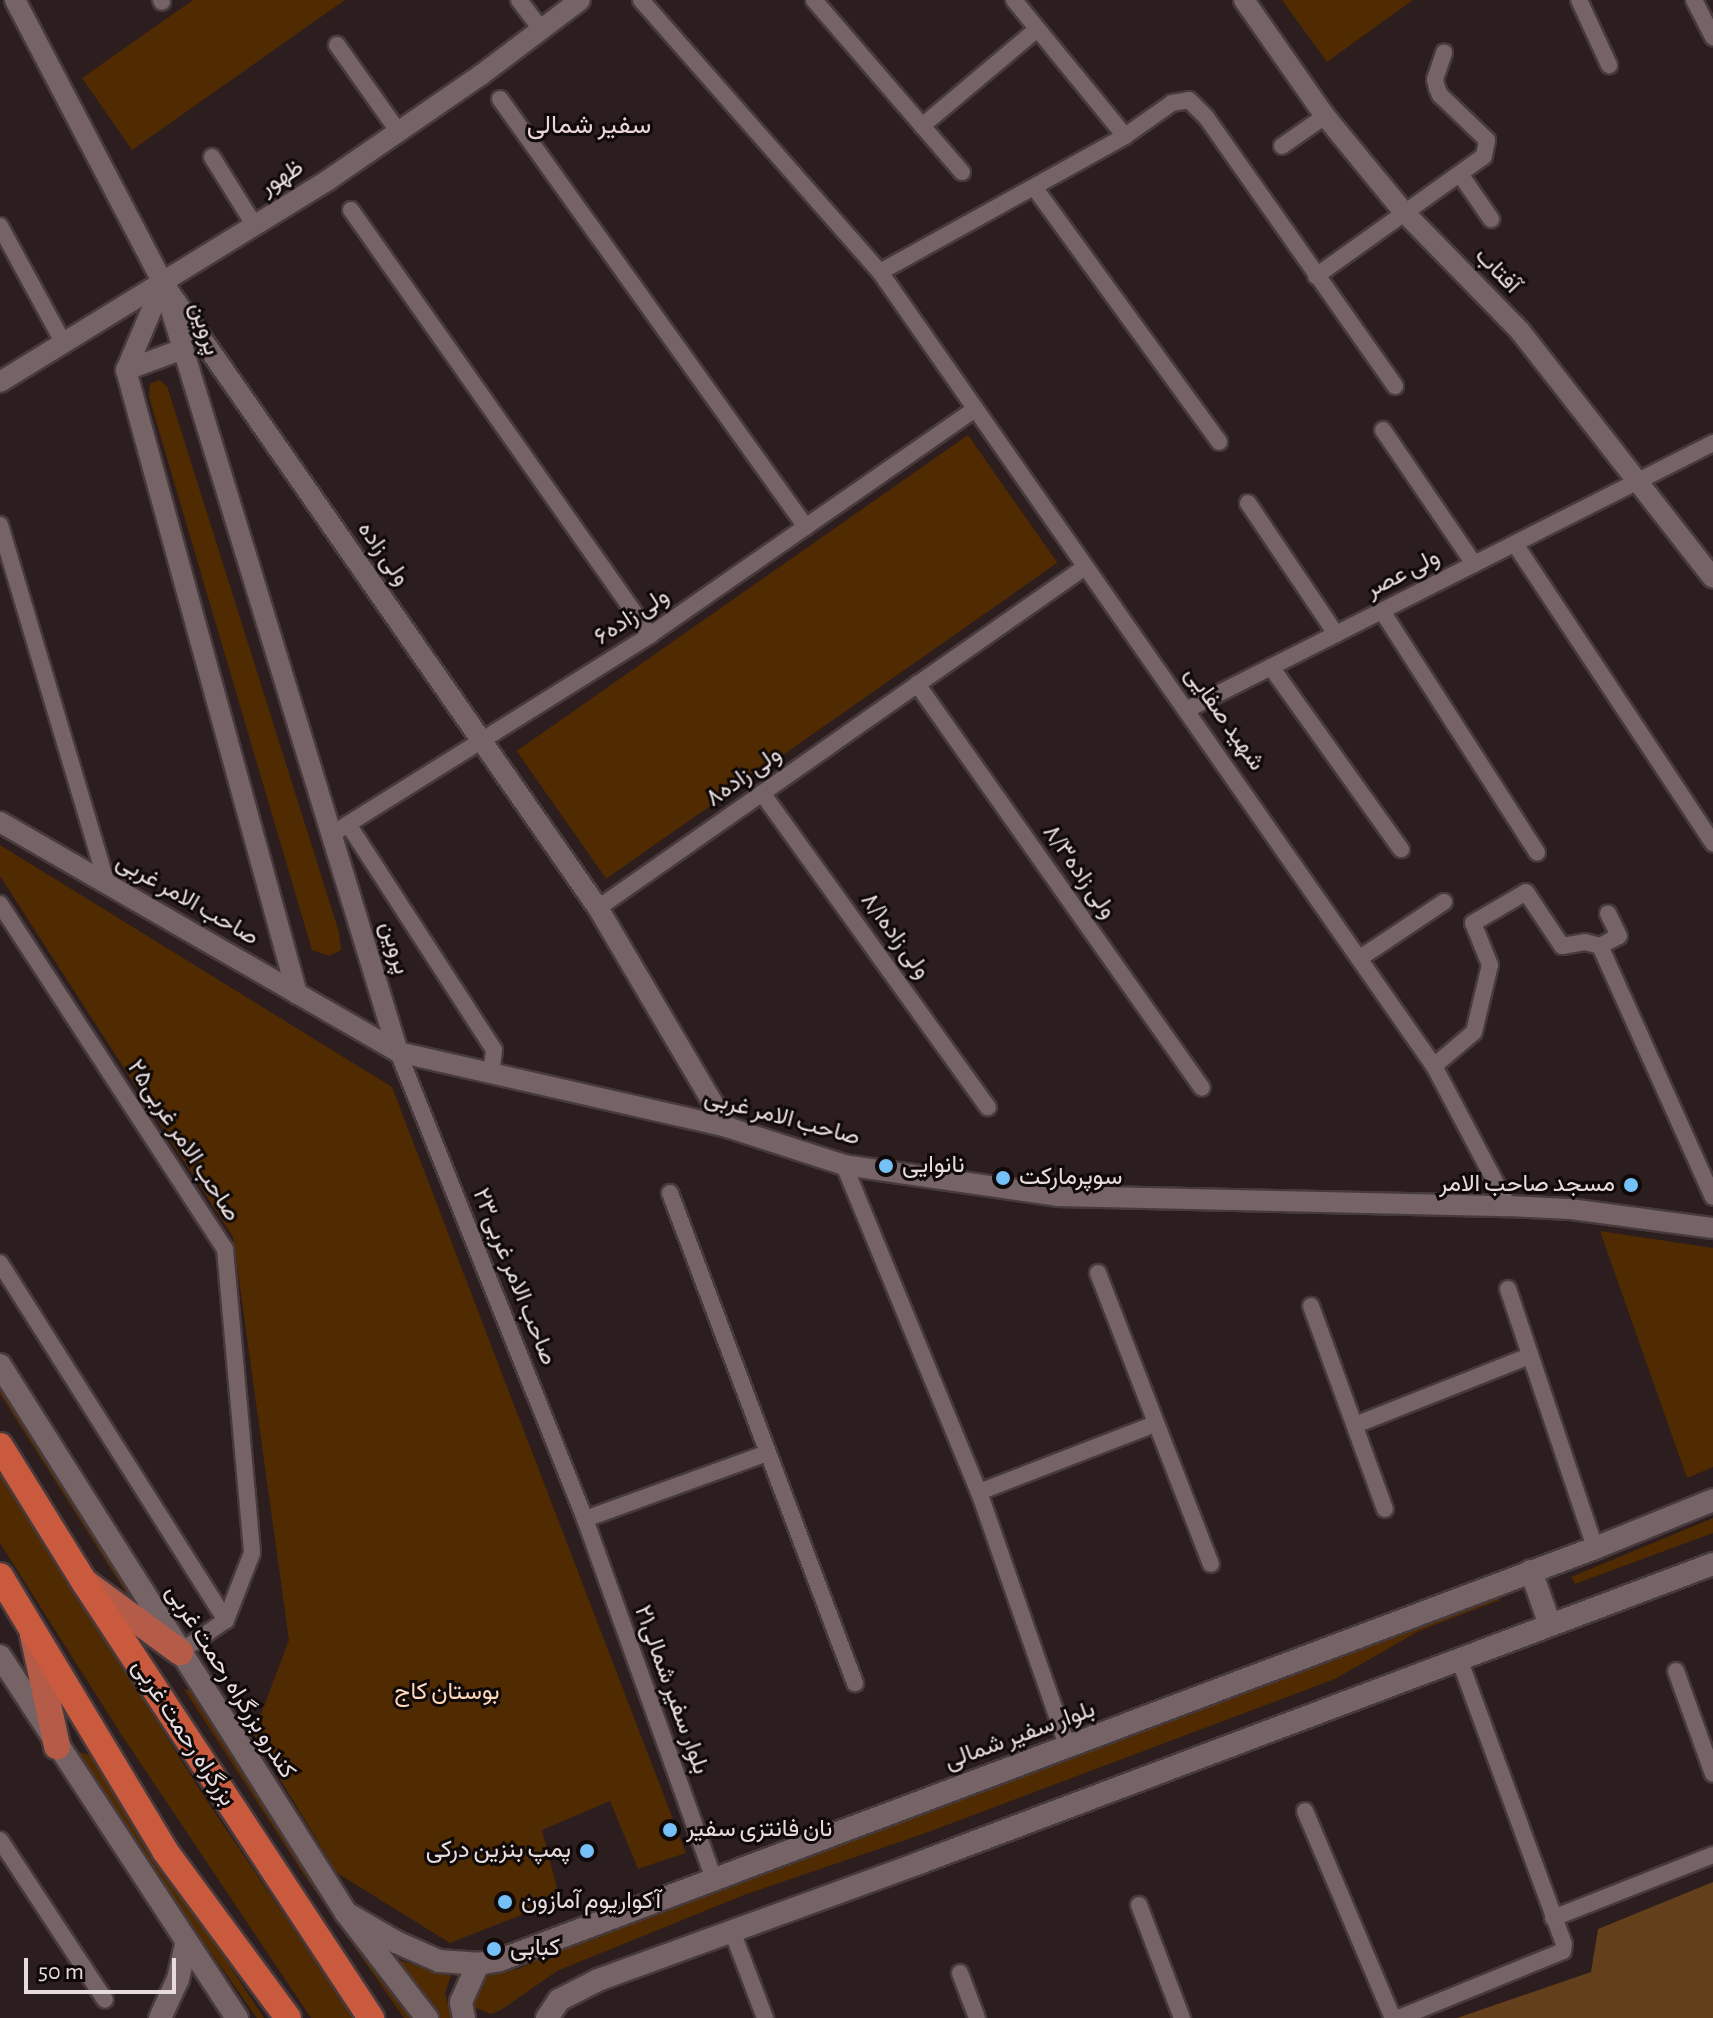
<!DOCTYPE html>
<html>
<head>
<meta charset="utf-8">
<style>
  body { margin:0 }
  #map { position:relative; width:1713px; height:2018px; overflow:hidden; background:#2c1d1f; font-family:"Alegreya Sans",Vazirmatn,sans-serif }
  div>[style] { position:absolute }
  .green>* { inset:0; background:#502a00; transform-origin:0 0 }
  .forest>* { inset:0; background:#643f1b }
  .roads { filter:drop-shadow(2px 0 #473a3c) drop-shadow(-2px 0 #473a3c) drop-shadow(0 2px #473a3c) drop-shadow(0 -2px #473a3c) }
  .minor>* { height:16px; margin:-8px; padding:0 8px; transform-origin:8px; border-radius:8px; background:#766366 }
  .tertiary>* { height:20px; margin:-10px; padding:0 10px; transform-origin:10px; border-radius:10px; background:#766366 }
  .secondary>* { height:22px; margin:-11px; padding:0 11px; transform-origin:11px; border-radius:11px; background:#766366 }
  .primary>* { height:26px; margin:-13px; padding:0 13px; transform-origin:13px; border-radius:13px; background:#b45c47 }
  .trunk>* { height:26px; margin:-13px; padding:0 13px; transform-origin:13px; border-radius:13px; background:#c95a3d }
  .dots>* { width:22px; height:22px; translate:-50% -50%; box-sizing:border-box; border:4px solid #10090a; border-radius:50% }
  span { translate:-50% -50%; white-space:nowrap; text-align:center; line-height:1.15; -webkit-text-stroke:6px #10090a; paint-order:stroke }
  .street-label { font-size:24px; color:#e7dcdd }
  .poi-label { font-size:24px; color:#e7dcdd }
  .left { translate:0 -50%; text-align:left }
  .right { translate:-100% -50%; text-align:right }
  .park-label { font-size:24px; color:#fed8b8 }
  .neighbourhood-label { font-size:26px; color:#ead4d6 }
  .scale { position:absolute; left:24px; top:1958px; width:152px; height:36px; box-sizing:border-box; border:4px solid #e7dcdd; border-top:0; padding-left:10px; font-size:24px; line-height:28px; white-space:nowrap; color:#e7dcdd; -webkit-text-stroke:6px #10090a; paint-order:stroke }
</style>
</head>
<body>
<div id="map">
  <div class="green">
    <i style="clip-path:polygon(193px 0,345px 0,132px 150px,82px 78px)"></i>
    <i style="clip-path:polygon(1282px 0,1413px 0,1327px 62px)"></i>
    <i style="clip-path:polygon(159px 380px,167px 386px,339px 932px,341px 950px,329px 956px,312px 950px,149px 397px,150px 384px)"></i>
    <i style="left:968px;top:435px;width:156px;height:551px;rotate:55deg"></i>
    <i style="clip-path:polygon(0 845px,392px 1087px,686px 1853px,638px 1869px,610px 1801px,542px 1830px,560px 1900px,450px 1943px,337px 1873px,253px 1735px,289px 1640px,233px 1237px,0 876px)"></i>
    <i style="clip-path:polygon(1600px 1231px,1713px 1248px,1713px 1467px,1687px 1478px)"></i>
    <i style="clip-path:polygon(0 1381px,150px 1619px,133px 1604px,0 1394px)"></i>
    <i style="clip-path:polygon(0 1472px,207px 1801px,354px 2018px,311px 2018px,121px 1734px,0 1543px)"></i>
    <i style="clip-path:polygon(1713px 1518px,1713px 1533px,1575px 1584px,1571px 1577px)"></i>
    <i style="clip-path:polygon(1499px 1593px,1500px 1600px,1419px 1631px,1335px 1679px,923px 1834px,744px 1895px,557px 1971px,501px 2010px,491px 2014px,476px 2008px,470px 1997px,476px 1982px,497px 1972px,518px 1969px,632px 1918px)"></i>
    <i style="clip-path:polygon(184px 1689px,196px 1692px,414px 2018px,404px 2018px,304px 1875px)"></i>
    <i style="clip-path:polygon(75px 1751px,93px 1756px,264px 2018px,257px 2018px,156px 1875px)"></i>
    <i style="clip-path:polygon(395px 1959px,451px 1975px,445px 1993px,452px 2018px,438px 2018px)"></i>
  </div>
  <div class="forest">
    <i style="clip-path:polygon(1713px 1882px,1713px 2018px,1457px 2018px,1591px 1972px,1598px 1929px)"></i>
  </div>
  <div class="roads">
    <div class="minor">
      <i style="left:161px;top:0;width:2px;rotate:63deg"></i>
      <i style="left:519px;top:0;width:35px;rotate:53deg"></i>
      <i style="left:641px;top:0;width:362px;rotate:48.7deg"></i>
      <i style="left:880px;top:272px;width:968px;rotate:55.1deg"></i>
      <i style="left:1434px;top:1066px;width:158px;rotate:62.1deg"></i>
      <i style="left:814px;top:0;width:227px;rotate:49.3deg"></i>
      <i style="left:1014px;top:0;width:176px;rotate:50.8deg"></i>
      <i style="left:1579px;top:0;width:72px;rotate:65.2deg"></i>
      <i style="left:1694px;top:0;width:42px;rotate:62.8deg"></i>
      <i style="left:337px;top:45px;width:105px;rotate:54.7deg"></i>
      <i style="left:500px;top:99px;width:526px;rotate:54.44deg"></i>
      <i style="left:922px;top:126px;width:150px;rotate:-40.1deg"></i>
      <i style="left:1282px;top:146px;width:52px;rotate:-34.9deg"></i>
      <i style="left:212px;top:157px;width:81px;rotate:58.1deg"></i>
      <i style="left:1460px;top:174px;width:55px;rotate:55.4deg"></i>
      <i style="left:1034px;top:187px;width:315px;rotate:54deg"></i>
      <i style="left:351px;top:210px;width:520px;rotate:54.87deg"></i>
      <i style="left:0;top:226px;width:132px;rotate:61.5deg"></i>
      <i style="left:880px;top:272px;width:280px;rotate:-29deg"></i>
      <i style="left:1125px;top:136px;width:57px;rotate:-35.1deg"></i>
      <i style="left:1172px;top:103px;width:17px;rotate:-10deg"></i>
      <i style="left:1189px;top:100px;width:24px;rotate:45deg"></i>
      <i style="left:1206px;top:117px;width:329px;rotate:54.9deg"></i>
      <i style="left:1316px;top:276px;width:206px;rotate:-35.5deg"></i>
      <i style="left:1484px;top:156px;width:16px;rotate:-79deg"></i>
      <i style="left:1487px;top:140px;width:65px;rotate:-136.2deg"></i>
      <i style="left:1440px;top:95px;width:8px;rotate:-113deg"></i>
      <i style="left:1437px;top:88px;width:9px;rotate:-103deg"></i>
      <i style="left:1435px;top:79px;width:28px;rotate:-71deg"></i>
      <i style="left:1383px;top:430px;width:162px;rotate:55.8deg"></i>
      <i style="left:1248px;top:503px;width:158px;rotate:56.1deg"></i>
      <i style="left:0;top:525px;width:374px;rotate:73.4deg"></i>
      <i style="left:1515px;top:544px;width:359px;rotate:56.5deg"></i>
      <i style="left:1382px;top:611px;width:287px;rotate:57.3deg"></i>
      <i style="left:1271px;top:667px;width:224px;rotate:54.5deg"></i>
      <i style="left:917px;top:684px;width:494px;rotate:54.8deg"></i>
      <i style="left:1188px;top:709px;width:589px;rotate:-26.87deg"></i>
      <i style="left:762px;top:793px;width:387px;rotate:54.3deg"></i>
      <i style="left:348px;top:824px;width:269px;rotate:57.1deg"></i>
      <i style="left:494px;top:1050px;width:24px;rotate:97deg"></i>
      <i style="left:332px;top:834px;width:375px;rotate:-32deg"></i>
      <i style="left:650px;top:635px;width:396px;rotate:-34.8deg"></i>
      <i style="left:0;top:904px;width:412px;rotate:56.9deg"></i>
      <i style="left:225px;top:1249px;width:305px;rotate:84.9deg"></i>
      <i style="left:252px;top:1553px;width:72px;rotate:111.2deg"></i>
      <i style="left:598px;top:908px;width:595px;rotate:-35deg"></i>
      <i style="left:1600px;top:946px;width:275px;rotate:65.8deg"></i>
      <i style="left:1360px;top:958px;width:101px;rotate:-33.7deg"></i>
      <i style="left:398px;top:1052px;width:503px;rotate:68.18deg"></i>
      <i style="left:585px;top:1519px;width:380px;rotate:70.3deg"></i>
      <i style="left:1434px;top:1066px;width:52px;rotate:-40.4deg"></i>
      <i style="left:1474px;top:1032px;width:69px;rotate:-76.6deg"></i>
      <i style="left:1490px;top:965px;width:45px;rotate:-112deg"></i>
      <i style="left:1473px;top:923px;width:61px;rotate:-30.3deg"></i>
      <i style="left:1526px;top:892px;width:65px;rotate:56.3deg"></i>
      <i style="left:1562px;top:946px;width:23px;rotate:-10deg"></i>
      <i style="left:1585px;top:942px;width:16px;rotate:15deg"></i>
      <i style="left:1600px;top:946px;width:21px;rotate:-28deg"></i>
      <i style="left:1619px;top:936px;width:25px;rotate:-116deg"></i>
      <i style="left:844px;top:1165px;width:354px;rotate:67.6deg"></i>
      <i style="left:979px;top:1492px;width:270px;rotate:70.8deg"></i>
      <i style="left:670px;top:1193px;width:524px;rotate:69.32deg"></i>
      <i style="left:0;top:1263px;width:423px;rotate:57.7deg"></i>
      <i style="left:1098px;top:1273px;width:312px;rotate:68.8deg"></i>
      <i style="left:1508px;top:1289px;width:273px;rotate:71.4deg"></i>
      <i style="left:1311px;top:1306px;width:216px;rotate:70deg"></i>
      <i style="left:1355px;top:1425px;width:187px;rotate:-21.6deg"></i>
      <i style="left:979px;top:1492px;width:189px;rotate:-21.1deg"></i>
      <i style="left:585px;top:1519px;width:194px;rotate:-19.9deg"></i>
      <i style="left:180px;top:1652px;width:56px;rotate:-34.8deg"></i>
      <i style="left:1676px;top:1671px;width:109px;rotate:70.2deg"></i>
      <i style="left:1305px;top:1811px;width:223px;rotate:67deg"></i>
      <i style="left:1392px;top:2016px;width:7px;rotate:16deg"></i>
      <i style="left:1399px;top:2018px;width:177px;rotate:-22.2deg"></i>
      <i style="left:1563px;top:1951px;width:7px;rotate:-82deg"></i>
      <i style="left:1564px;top:1944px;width:304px;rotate:-110.2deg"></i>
      <i style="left:0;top:1840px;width:191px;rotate:56.7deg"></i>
      <i style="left:1139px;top:1905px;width:121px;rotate:69.2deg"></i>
      <i style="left:1553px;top:1918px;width:172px;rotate:-21.5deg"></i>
      <i style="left:732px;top:1931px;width:93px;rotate:69.2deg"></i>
      <i style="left:960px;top:1973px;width:48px;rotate:69.3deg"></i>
    </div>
    <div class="tertiary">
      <i style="left:15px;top:0;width:319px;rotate:62.4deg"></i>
      <i style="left:163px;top:283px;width:761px;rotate:55.16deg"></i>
      <i style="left:598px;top:908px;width:254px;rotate:59.5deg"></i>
      <i style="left:1244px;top:0;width:141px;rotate:55.1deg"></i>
      <i style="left:1325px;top:116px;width:123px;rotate:50.6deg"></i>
      <i style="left:1403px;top:211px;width:168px;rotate:45.7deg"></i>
      <i style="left:1520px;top:331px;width:313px;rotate:52deg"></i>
      <i style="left:163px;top:283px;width:95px;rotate:113deg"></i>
      <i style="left:126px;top:370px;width:647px;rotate:74.67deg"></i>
      <i style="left:169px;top:303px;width:783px;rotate:73deg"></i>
      <i style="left:126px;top:370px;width:61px;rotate:-20.2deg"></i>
      <i style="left:0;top:382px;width:385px;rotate:-31.6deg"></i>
      <i style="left:328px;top:180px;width:186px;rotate:-34.5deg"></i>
      <i style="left:481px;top:75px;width:124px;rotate:-37.1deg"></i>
      <i style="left:0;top:822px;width:460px;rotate:30deg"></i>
      <i style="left:398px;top:1052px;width:337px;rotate:12.8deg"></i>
      <i style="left:727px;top:1127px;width:123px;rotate:18deg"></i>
      <i style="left:844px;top:1165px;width:216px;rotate:8.2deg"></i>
      <i style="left:1058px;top:1196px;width:450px;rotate:1.3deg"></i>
      <i style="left:1508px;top:1206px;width:62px;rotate:2.8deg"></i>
      <i style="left:1570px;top:1209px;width:144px;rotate:7.6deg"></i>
    </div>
    <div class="secondary">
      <i style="left:0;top:1365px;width:648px;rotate:57.73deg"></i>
      <i style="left:346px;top:1913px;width:133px;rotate:52.4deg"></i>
      <i style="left:1531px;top:1571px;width:57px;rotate:70.6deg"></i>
      <i style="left:0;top:1656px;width:433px;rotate:56.8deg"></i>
      <i style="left:346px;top:1913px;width:58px;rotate:30.1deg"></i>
      <i style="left:396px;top:1942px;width:47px;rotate:23.8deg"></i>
      <i style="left:439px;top:1961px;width:39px;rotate:4deg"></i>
      <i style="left:478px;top:1964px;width:22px;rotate:-10deg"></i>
      <i style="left:500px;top:1960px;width:1170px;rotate:-20.62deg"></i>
      <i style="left:1595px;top:1548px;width:127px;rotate:-22.1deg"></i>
      <i style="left:160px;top:2018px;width:43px;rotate:-65.2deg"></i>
      <i style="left:178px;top:1979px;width:35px;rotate:-77deg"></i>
      <i style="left:464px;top:2018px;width:16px;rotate:-101deg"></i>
      <i style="left:461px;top:2002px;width:42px;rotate:-65.9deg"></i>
      <i style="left:547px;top:2018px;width:22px;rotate:-56deg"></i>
      <i style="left:559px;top:2000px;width:44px;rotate:-27.1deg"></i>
      <i style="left:598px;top:1980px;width:342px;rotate:-20deg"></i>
      <i style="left:919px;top:1863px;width:848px;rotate:-20.64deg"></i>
    </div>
    <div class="primary">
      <i style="left:86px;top:1583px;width:117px;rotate:36.3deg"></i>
      <i style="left:33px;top:1635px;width:114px;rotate:77.8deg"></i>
    </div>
    <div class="trunk">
      <i style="left:0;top:1446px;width:161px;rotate:58.2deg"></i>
      <i style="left:85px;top:1583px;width:521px;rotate:56.68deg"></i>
      <i style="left:0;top:1576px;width:321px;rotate:59deg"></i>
      <i style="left:165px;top:1851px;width:207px;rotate:53.6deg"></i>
    </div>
  </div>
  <div class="dots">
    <i style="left:886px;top:1166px;background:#75c0f6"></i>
    <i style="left:1003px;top:1178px;background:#75c0f6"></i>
    <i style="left:1631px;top:1185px;background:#75c0f6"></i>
    <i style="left:670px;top:1830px;background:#75c0f6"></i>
    <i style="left:587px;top:1851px;background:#75c0f6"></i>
    <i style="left:505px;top:1902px;background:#75c0f6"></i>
    <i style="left:494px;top:1949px;background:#75c0f6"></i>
  </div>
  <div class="street-label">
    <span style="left:282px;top:178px;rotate:-32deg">ظهور</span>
    <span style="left:1497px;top:271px;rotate:46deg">آفتاب</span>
    <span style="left:204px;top:329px;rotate:73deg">پروین</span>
    <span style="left:383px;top:554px;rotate:55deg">ولی زاده</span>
    <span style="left:1403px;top:574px;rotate:-27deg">ولی عصر</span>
    <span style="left:632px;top:617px;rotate:-33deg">ولی زاده۶</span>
    <span style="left:1224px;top:719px;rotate:55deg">شهید صفایی</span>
    <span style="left:744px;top:777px;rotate:-35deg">ولی زاده۸</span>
    <span style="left:1079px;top:872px;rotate:55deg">ولی زاده۸/۳</span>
    <span style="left:187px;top:900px;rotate:30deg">صاحب الامر غربی</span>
    <span style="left:895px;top:936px;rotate:54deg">ولی زاده۸/۱</span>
    <span style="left:394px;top:948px;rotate:73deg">پروین</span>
    <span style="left:782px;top:1118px;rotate:15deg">صاحب الامر غربی</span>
    <span style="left:183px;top:1141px;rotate:57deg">صاحب الامر غربی۲۵</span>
    <span style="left:514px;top:1277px;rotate:68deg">صاحب الامر غربی۲۳</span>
    <span style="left:230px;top:1682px;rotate:58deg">کندرو بزرگراه رحمت غربی</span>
    <span style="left:671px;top:1690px;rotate:70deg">بلوار سفیر شمالی۲۱</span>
    <span style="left:183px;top:1733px;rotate:57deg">بزرگراه رحمت غربی</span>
    <span style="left:1020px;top:1736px;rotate:-20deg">بلوار سفیر شمالی</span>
  </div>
  <div class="poi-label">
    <span class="left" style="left:902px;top:1166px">نانوایی</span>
    <span class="left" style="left:1019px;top:1178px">سوپرمارکت</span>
    <span class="right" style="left:1615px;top:1185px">مسجد صاحب الامر</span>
    <span class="left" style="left:686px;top:1830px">نان فانتزی سفیر</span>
    <span class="right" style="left:571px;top:1851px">پمپ بنزین درکی</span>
    <span class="left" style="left:521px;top:1902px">آکواریوم آمازون</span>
    <span class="left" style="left:510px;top:1949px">کبابی</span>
  </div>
  <div class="park-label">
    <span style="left:447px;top:1693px">بوستان کاج</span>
  </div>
  <div class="neighbourhood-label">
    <span style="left:589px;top:126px">سفیر شمالی</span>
  </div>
  <div class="scale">50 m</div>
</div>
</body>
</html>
